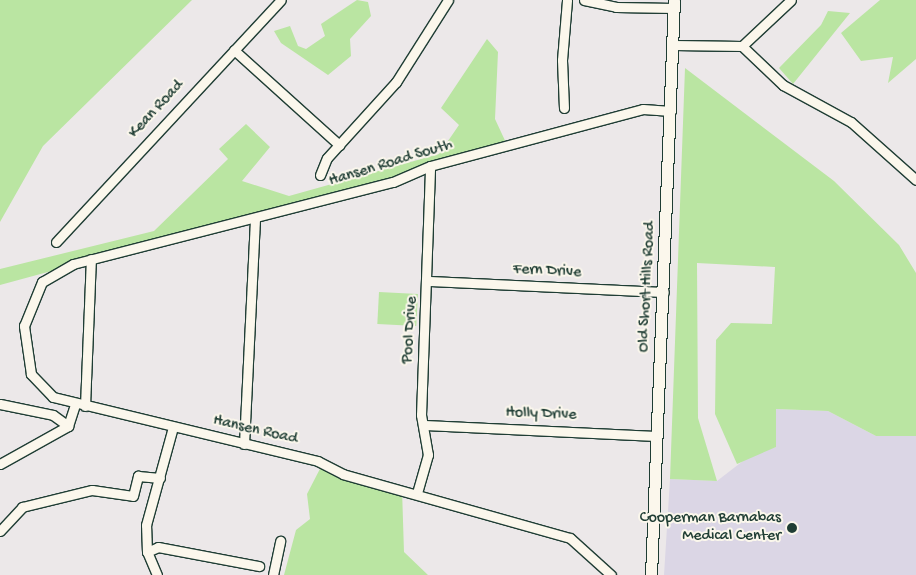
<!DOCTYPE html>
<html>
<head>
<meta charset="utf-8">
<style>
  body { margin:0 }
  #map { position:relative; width:916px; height:575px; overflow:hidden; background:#ece8e9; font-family:"Gochi Hand",sans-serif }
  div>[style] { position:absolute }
  .built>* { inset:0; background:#dbd6e5 }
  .green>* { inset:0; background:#bae5a2; transform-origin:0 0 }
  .roads { filter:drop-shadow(1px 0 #1f3d34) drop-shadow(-1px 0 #1f3d34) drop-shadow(0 1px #1f3d34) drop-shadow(0 -1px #1f3d34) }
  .minor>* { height:9px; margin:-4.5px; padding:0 4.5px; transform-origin:4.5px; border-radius:4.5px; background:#fbf7ec }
  .major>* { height:11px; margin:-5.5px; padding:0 5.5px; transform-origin:5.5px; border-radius:5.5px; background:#fbf7ec }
  .dots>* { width:14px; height:14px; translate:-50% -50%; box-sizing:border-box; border:2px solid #fbf7ec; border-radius:50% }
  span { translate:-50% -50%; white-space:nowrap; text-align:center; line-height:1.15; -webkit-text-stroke:4px #fbf7ec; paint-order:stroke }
  .street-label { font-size:16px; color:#1f3d34 }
  .poi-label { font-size:16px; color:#1f3d34 }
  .right { translate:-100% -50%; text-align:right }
</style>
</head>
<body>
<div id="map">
  <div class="built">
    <i style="clip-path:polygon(775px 409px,828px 411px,876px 436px,916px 436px,916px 575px,664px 575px,670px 479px,717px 481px,752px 454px,776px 447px)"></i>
  </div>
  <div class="green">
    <i style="clip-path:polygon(0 0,192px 0,43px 146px,0 222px)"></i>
    <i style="clip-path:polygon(357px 0,368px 2px,371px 16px,350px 39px,351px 56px,328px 75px,281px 43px,274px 31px,290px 26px,298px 46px,306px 49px,325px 36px,321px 24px)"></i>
    <i style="clip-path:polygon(880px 0,916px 0,916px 59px,888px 83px,893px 57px,861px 61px,841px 33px)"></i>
    <i style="clip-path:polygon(828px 11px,850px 13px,793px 84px,779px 68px,821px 25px)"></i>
    <i style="clip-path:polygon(487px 39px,498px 52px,495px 119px,508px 147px,0 285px,0 269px,154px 231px,228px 159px,219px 149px,246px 124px,270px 147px,242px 181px,289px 196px,439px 154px,459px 125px,441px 108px)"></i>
    <i style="clip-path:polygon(685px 68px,834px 181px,899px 245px,916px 273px,916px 436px,876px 436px,828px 411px,776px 409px,776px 447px,737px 464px,715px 414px,716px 340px,731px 323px,772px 324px,775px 267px,697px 263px,698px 418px,717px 481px,670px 479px)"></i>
    <i style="left:379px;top:292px;width:39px;height:32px;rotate:3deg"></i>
    <i style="clip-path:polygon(323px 463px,402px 489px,404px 552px,428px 575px,284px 575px,296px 530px,310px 519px,307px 494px)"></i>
  </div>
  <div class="roads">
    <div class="minor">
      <i style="left:584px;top:0;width:33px;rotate:12deg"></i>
      <i style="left:616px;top:7px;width:58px;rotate:1deg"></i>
      <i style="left:674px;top:45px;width:68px;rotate:0.8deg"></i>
      <i style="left:742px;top:46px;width:67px;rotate:-43.2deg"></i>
      <i style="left:742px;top:46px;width:57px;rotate:43.6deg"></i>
      <i style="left:783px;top:85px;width:77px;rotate:28.6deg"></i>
      <i style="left:851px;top:122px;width:87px;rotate:41.7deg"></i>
      <i style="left:234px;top:50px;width:142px;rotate:42.1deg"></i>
      <i style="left:564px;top:108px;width:48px;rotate:-92.4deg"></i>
      <i style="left:562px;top:60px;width:60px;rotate:-85.2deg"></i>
      <i style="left:320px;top:175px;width:18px;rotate:-68deg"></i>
      <i style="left:327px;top:158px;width:103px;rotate:-47.8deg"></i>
      <i style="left:396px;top:82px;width:97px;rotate:-57.6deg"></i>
      <i style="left:56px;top:242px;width:330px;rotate:-47.1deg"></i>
      <i style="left:429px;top:281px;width:235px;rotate:2.7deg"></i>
      <i style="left:0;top:404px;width:54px;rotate:11.7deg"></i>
      <i style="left:53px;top:415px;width:19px;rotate:36deg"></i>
      <i style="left:68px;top:426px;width:23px;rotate:-72deg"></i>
      <i style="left:85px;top:406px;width:147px;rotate:-87.7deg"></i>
      <i style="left:424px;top:425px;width:233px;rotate:2.7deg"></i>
      <i style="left:244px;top:444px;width:226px;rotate:-87.2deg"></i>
      <i style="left:0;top:464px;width:78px;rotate:-29.2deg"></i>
      <i style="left:417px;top:493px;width:40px;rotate:-74deg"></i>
      <i style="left:428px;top:455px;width:41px;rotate:-99.9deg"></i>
      <i style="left:421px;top:415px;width:249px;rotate:-87.9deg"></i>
      <i style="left:0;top:531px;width:33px;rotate:-47deg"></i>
      <i style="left:22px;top:507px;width:72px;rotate:-13.7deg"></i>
      <i style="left:92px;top:490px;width:41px;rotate:8.3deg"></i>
      <i style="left:133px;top:496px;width:21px;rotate:-76deg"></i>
      <i style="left:138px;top:476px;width:22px;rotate:5deg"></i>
      <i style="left:147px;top:552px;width:12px;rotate:-24deg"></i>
      <i style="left:158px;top:547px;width:103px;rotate:10.7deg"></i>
      <i style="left:157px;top:575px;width:25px;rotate:-113deg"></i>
      <i style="left:147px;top:552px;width:27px;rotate:-92deg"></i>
      <i style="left:146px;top:525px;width:102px;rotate:-74.6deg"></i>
      <i style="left:273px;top:575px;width:35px;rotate:-78deg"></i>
      <i style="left:611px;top:575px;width:55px;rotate:-137.9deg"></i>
      <i style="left:570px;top:538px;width:236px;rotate:-164.3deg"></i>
      <i style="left:343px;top:474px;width:28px;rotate:-153deg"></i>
      <i style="left:318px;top:461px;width:273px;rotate:-166.4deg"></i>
      <i style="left:53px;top:397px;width:32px;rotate:-134deg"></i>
      <i style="left:31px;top:374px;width:49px;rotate:-98.3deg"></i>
      <i style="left:24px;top:326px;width:48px;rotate:-67.8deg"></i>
      <i style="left:42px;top:282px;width:36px;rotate:-30deg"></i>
      <i style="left:73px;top:264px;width:330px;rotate:-14.4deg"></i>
      <i style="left:393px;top:182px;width:40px;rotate:-23.4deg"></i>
      <i style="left:430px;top:166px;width:220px;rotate:-15deg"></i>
      <i style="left:643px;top:109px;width:28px;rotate:4deg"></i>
    </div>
    <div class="major">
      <i style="left:651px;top:575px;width:575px;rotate:-87.71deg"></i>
    </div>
  </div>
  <div class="dots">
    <i style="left:792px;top:528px;background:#1f3d34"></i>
  </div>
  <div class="street-label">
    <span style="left:157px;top:110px;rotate:-47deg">Kean Road</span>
    <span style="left:391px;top:164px;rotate:-17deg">Hansen Road South</span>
    <span style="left:547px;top:272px;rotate:3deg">Fern Drive</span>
    <span style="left:648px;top:287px;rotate:-87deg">Old Short Hills Road</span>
    <span style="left:411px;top:330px;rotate:-86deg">Pool Drive</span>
    <span style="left:541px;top:415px;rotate:2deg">Holly Drive</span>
    <span style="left:255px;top:431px;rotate:13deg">Hansen Road</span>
  </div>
  <div class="poi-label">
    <span class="right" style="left:781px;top:528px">Cooperman Barnabas<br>Medical Center</span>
  </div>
</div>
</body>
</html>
